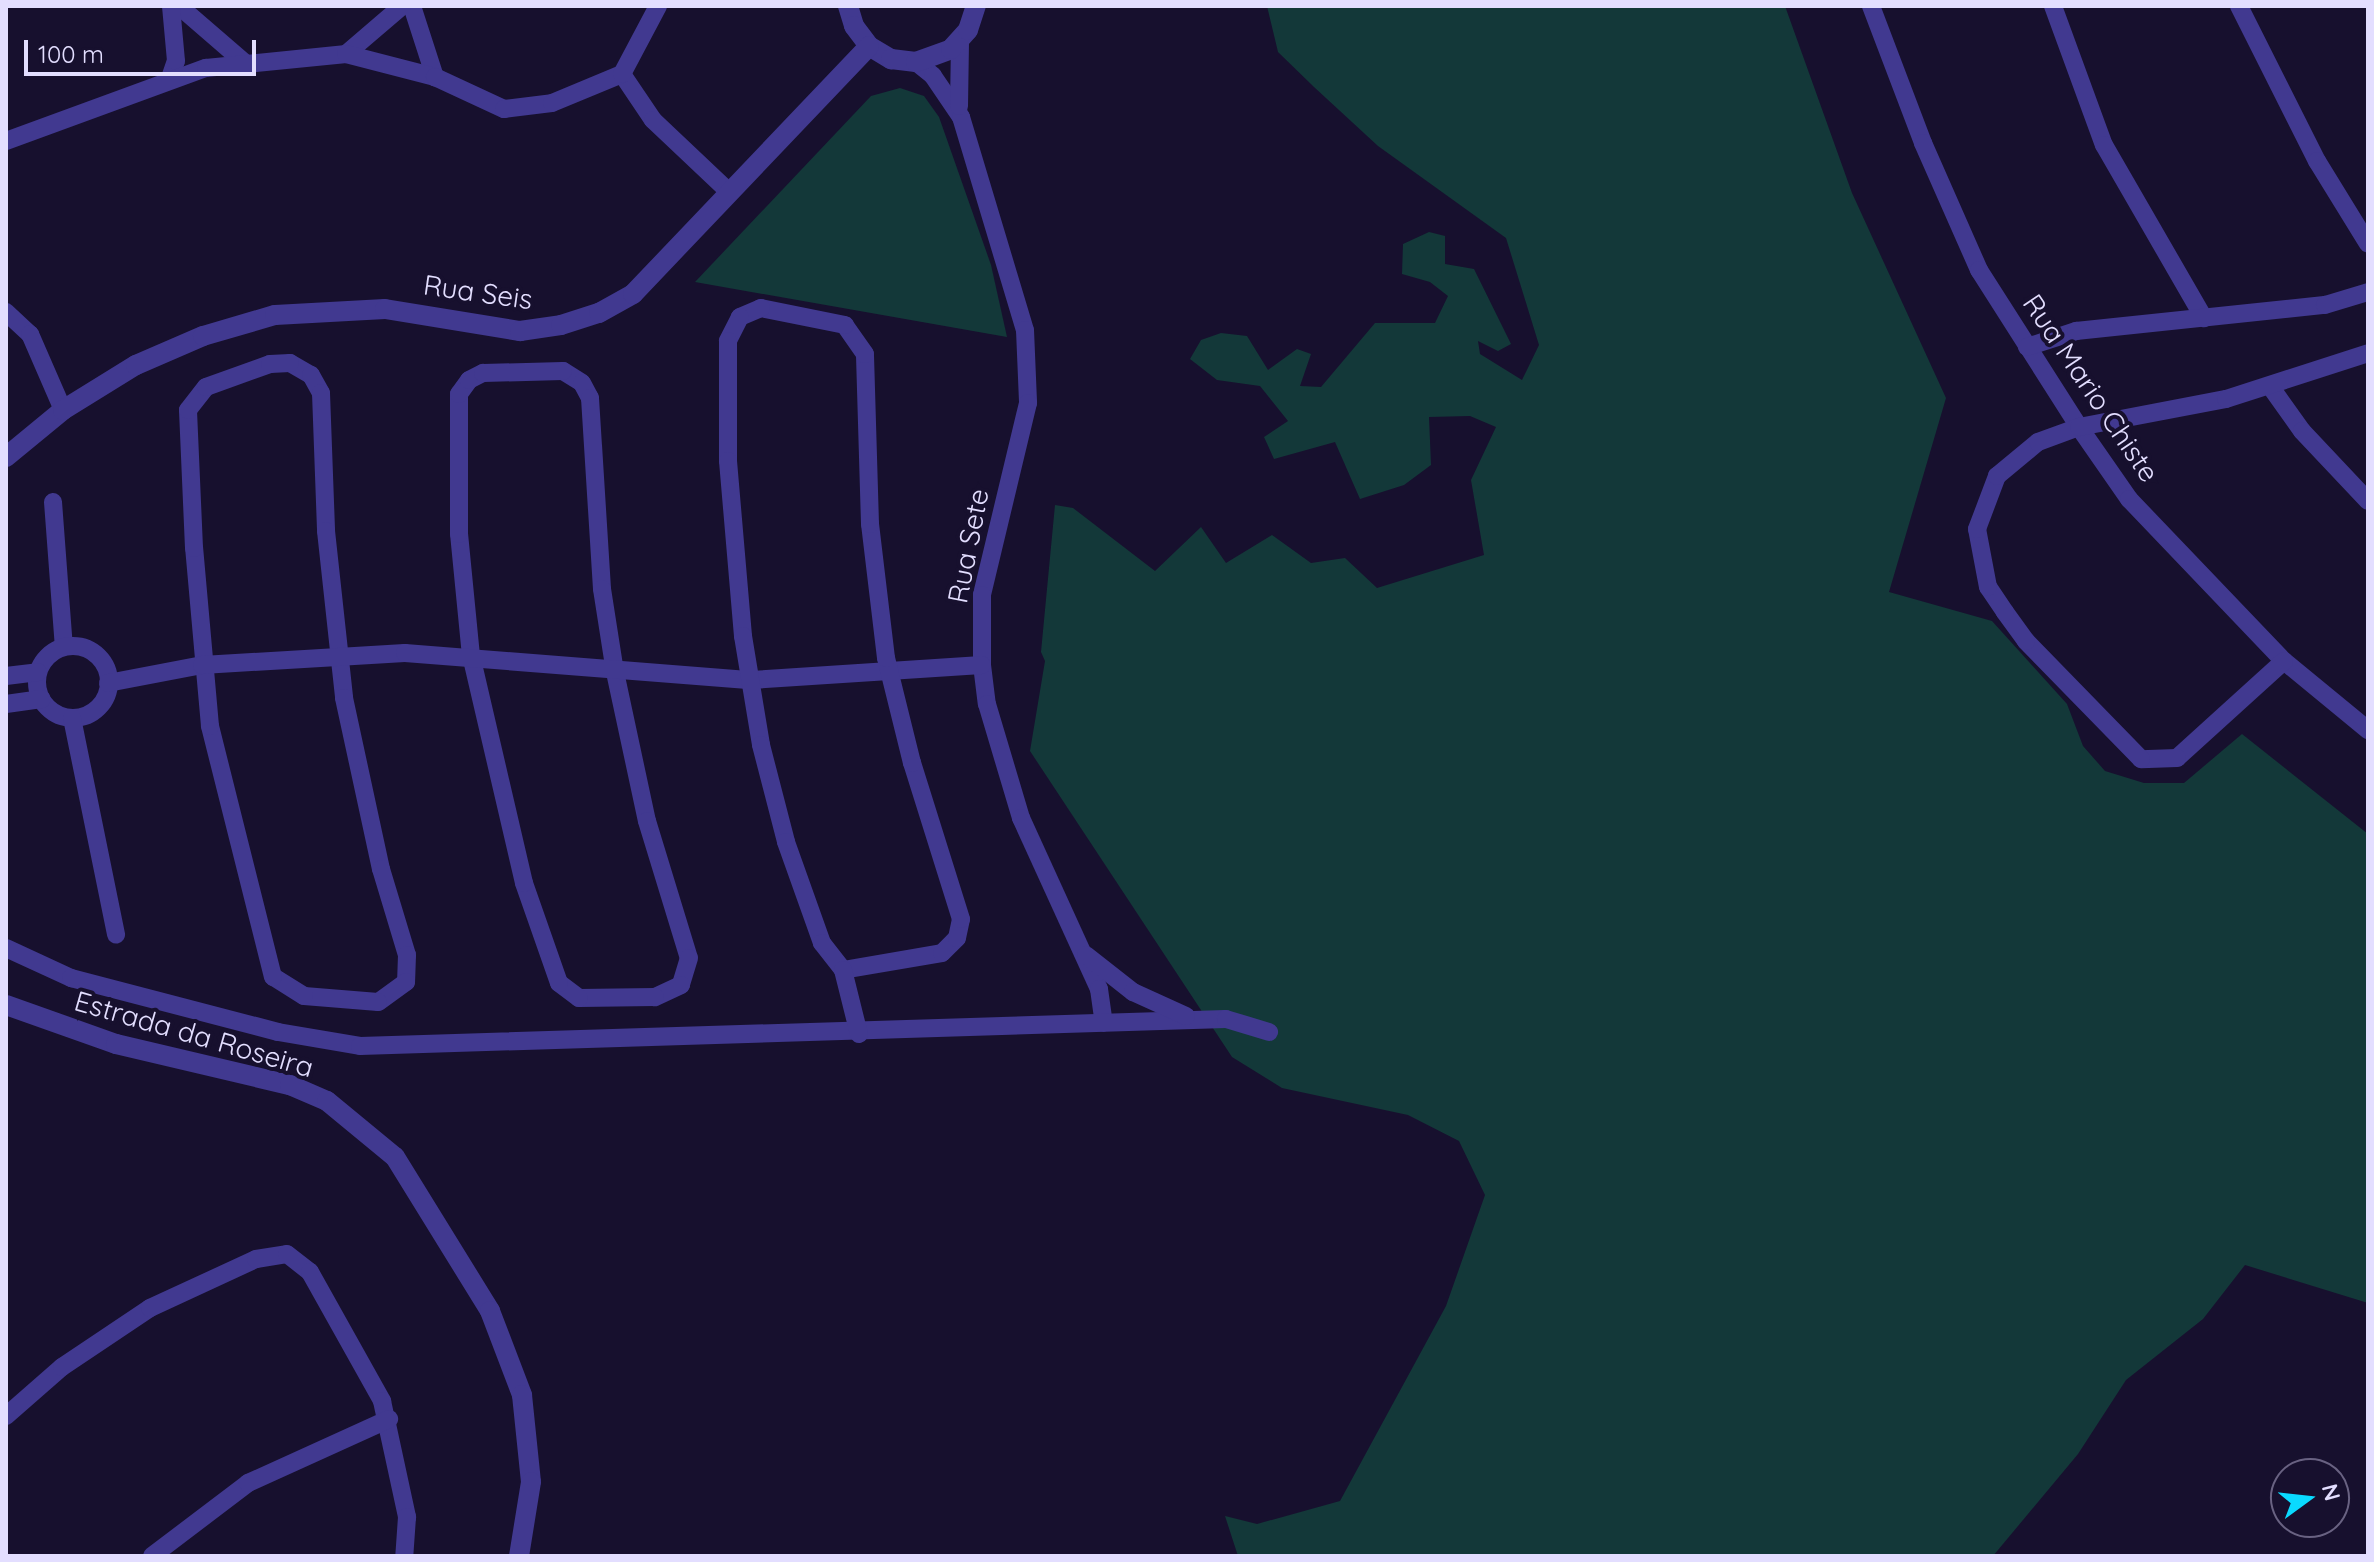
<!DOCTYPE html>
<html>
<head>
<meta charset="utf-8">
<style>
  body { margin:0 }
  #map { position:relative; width:2374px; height:1562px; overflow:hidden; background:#17102e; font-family:Quicksand,sans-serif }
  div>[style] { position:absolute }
  .green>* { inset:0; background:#133839 }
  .minor>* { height:18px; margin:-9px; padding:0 9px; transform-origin:9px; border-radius:9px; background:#413990 }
  .minor>.ring { margin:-9px; padding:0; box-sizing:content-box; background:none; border:18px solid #413990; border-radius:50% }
  .tertiary>* { height:20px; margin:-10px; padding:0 10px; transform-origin:10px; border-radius:10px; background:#413990 }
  span { translate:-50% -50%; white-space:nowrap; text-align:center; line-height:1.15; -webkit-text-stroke:8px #17102e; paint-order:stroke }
  .street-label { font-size:28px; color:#e3deff }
  .frame { position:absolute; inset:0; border:8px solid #e3deff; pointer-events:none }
  .north { position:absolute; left:2270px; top:1458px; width:80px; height:80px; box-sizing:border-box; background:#17102e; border:2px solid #696282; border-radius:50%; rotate:75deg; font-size:22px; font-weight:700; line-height:32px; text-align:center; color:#e3deff }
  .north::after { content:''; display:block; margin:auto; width:28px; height:36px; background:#0adaff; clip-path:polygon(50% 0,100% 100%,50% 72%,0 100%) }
  .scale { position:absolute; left:24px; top:40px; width:232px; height:36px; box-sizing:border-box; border:4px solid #e3deff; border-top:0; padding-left:10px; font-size:24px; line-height:28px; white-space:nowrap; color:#e3deff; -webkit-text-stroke:6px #17102e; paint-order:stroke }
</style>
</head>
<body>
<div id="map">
  <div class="green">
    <i style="clip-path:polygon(1267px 6px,1785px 6px,1852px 193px,1946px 398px,1889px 592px,1992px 621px,2067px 704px,2083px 746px,2105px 771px,2144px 783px,2184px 783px,2242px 734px,2368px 834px,2368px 1303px,2245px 1265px,2203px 1319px,2126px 1380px,2078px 1454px,1993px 1556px,1238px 1556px,1225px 1516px,1257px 1524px,1340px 1501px,1446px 1306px,1485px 1195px,1459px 1141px,1408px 1115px,1282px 1088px,1232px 1057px,1030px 751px,1045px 661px,1041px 652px,1055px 505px,1073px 508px,1155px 571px,1201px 527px,1226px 563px,1272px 535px,1311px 563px,1345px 558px,1377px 588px,1484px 555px,1471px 480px,1496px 427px,1470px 416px,1429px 417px,1431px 465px,1404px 485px,1360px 499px,1335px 442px,1274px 459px,1264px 437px,1288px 421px,1260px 386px,1217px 380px,1190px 359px,1201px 340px,1221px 333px,1247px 336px,1268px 370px,1297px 349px,1311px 354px,1300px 386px,1321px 387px,1375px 323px,1435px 323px,1448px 296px,1430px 282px,1402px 274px,1403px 244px,1429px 232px,1445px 236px,1445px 264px,1474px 269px,1511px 344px,1498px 351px,1478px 341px,1480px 354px,1522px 380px,1539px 345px,1506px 238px,1378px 146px,1314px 87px,1278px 52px)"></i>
    <i style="clip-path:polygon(900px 88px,924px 96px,939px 117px,991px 265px,1007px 337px,695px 282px,871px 96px)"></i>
  </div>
  <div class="minor">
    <i style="left:179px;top:6px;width:87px;rotate:40.8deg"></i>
    <i style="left:412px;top:6px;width:75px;rotate:72.1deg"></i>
    <i style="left:1871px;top:6px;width:147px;rotate:69.2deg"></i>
    <i style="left:1923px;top:143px;width:139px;rotate:66.2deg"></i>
    <i style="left:1979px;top:270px;width:186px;rotate:57.5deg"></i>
    <i style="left:2079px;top:427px;width:88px;rotate:55.2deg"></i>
    <i style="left:2129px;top:499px;width:224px;rotate:46.3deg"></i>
    <i style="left:2284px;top:661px;width:109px;rotate:39.4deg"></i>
    <i style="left:2053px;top:6px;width:148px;rotate:69.9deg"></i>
    <i style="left:2104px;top:145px;width:200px;rotate:60deg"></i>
    <i style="left:2239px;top:6px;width:174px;rotate:63.3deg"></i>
    <i style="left:2317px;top:161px;width:97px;rotate:58.4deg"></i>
    <i style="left:346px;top:54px;width:74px;rotate:-40.6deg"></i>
    <i style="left:916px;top:62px;width:22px;rotate:39deg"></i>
    <i style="left:933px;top:76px;width:50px;rotate:55.7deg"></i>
    <i style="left:961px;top:117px;width:222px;rotate:73.3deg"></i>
    <i style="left:1025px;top:330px;width:73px;rotate:87.6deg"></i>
    <i style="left:1028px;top:403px;width:197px;rotate:103.5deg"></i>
    <i style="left:982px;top:595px;width:70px;rotate:90deg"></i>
    <i style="left:982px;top:665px;width:39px;rotate:83deg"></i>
    <i style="left:987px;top:704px;width:119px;rotate:73.4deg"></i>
    <i style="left:1021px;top:818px;width:188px;rotate:65.5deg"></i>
    <i style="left:1099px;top:989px;width:34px;rotate:82deg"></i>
    <i style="left:622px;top:74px;width:55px;rotate:56deg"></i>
    <i style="left:653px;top:120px;width:103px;rotate:43.4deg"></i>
    <i style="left:170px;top:78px;width:18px;rotate:-71deg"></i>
    <i style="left:176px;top:61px;width:55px;rotate:-95.2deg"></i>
    <i style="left:959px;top:106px;width:66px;rotate:-89.1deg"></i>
    <i style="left:6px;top:141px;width:213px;rotate:-20.1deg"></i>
    <i style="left:206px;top:68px;width:141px;rotate:-5.7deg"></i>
    <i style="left:346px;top:54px;width:92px;rotate:14.5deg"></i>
    <i style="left:435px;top:77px;width:76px;rotate:24.9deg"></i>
    <i style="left:504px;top:109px;width:48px;rotate:-7.1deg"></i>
    <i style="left:552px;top:103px;width:76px;rotate:-22.5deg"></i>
    <i style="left:622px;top:74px;width:77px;rotate:-62.1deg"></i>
    <i style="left:6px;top:312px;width:33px;rotate:43deg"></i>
    <i style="left:30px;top:334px;width:83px;rotate:66.5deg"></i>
    <i style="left:2027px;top:347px;width:52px;rotate:-18.1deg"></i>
    <i style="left:2076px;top:331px;width:250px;rotate:-6deg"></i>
    <i style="left:2325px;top:305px;width:45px;rotate:-16.8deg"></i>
    <i style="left:290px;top:363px;width:24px;rotate:30deg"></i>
    <i style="left:311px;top:375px;width:21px;rotate:61deg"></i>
    <i style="left:321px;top:393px;width:138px;rotate:87.9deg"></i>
    <i style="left:326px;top:531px;width:168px;rotate:83.8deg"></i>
    <i style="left:344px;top:698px;width:175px;rotate:77.8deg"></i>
    <i style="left:381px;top:869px;width:90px;rotate:73.2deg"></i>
    <i style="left:407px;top:955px;width:27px;rotate:92deg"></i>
    <i style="left:406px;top:982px;width:34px;rotate:144deg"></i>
    <i style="left:378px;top:1002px;width:74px;rotate:-175.4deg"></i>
    <i style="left:304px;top:996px;width:36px;rotate:-148deg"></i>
    <i style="left:273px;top:977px;width:259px;rotate:-104.1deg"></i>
    <i style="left:210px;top:726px;width:179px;rotate:-95.1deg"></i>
    <i style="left:194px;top:548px;width:138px;rotate:-92.5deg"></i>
    <i style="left:188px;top:410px;width:29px;rotate:-52deg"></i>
    <i style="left:206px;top:387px;width:68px;rotate:-19.8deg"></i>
    <i style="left:270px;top:364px;width:20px;rotate:-3deg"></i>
    <i style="left:563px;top:371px;width:22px;rotate:32deg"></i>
    <i style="left:582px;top:383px;width:17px;rotate:62deg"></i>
    <i style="left:590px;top:398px;width:191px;rotate:86.4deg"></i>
    <i style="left:602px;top:589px;width:84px;rotate:81.1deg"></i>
    <i style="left:615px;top:672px;width:152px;rotate:77.9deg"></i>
    <i style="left:647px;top:821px;width:143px;rotate:73deg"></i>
    <i style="left:689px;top:958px;width:28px;rotate:107deg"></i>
    <i style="left:681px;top:985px;width:29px;rotate:155deg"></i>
    <i style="left:655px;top:997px;width:76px;rotate:179.2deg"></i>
    <i style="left:579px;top:998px;width:25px;rotate:-143deg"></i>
    <i style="left:559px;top:983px;width:106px;rotate:-109.3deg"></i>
    <i style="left:524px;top:883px;width:233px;rotate:-103.1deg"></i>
    <i style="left:471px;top:656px;width:123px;rotate:-95.6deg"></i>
    <i style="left:459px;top:534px;width:140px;rotate:-90deg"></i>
    <i style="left:459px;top:394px;width:17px;rotate:-54deg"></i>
    <i style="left:469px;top:380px;width:16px;rotate:-27deg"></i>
    <i style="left:483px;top:373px;width:80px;rotate:-1.4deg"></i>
    <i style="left:2270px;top:386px;width:55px;rotate:54.6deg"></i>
    <i style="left:2302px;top:431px;width:96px;rotate:46.7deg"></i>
    <i style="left:53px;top:502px;width:145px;rotate:85.7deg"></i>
    <i class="ring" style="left:37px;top:646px;width:54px;height:54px"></i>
    <i style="left:2284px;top:661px;width:144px;rotate:137.8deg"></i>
    <i style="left:2177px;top:758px;width:36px;rotate:178deg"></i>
    <i style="left:2141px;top:759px;width:165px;rotate:-134.3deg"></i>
    <i style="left:2026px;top:641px;width:36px;rotate:-126deg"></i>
    <i style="left:2005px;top:612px;width:30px;rotate:-124deg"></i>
    <i style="left:1988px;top:587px;width:59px;rotate:-100.7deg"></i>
    <i style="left:1977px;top:529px;width:57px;rotate:-69.3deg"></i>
    <i style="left:1997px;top:476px;width:53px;rotate:-39.7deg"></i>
    <i style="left:2038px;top:442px;width:44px;rotate:-20.1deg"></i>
    <i style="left:2079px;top:427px;width:150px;rotate:-10.8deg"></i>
    <i style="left:2226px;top:399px;width:149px;rotate:-17.9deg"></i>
    <i style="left:6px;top:676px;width:32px;rotate:-7deg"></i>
    <i style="left:108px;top:683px;width:96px;rotate:-10.8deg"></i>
    <i style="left:202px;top:665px;width:203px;rotate:-3.4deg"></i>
    <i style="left:405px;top:653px;width:347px;rotate:4.5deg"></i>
    <i style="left:751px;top:680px;width:231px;rotate:-3.7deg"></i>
    <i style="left:6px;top:704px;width:36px;rotate:-8deg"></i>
    <i style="left:72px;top:718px;width:221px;rotate:78.5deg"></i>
    <i style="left:6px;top:948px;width:72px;rotate:24.8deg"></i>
    <i style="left:71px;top:978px;width:214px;rotate:14.6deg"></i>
    <i style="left:278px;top:1032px;width:83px;rotate:9.7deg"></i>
    <i style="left:360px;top:1046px;width:866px;rotate:-1.79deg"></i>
    <i style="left:1226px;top:1019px;width:45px;rotate:16.8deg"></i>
    <i style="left:1086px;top:955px;width:60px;rotate:38.2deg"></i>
    <i style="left:1133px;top:992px;width:58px;rotate:24.4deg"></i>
    <i style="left:843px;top:970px;width:100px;rotate:-9.7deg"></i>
    <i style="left:942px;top:953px;width:21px;rotate:-45deg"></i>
    <i style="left:957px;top:938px;width:19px;rotate:-78deg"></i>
    <i style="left:961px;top:919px;width:164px;rotate:-107.4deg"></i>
    <i style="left:912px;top:763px;width:108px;rotate:-103.9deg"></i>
    <i style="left:886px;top:658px;width:135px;rotate:-96.8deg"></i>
    <i style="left:870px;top:524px;width:170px;rotate:-91.7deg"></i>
    <i style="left:865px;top:354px;width:35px;rotate:-125deg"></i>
    <i style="left:845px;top:325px;width:86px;rotate:-168.6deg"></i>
    <i style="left:761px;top:308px;width:23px;rotate:157deg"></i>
    <i style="left:740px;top:317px;width:27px;rotate:117deg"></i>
    <i style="left:728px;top:341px;width:120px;rotate:90deg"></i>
    <i style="left:728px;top:461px;width:176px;rotate:85.1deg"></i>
    <i style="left:743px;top:636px;width:110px;rotate:80.6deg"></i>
    <i style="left:761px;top:745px;width:100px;rotate:75.5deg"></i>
    <i style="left:786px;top:842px;width:107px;rotate:70.4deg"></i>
    <i style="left:822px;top:943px;width:34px;rotate:52deg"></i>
    <i style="left:843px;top:970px;width:66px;rotate:76deg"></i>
    <i style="left:6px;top:1416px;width:74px;rotate:-41.2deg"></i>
    <i style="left:62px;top:1367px;width:106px;rotate:-33.8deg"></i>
    <i style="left:150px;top:1308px;width:117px;rotate:-24.8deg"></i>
    <i style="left:256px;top:1259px;width:31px;rotate:-9deg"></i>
    <i style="left:287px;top:1254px;width:29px;rotate:38deg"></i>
    <i style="left:310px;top:1272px;width:148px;rotate:60.8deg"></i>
    <i style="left:382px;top:1401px;width:119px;rotate:77.8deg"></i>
    <i style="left:407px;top:1517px;width:39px;rotate:94deg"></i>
    <i style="left:152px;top:1556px;width:121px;rotate:-37.2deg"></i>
    <i style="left:248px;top:1483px;width:155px;rotate:-24.4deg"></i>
  </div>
  <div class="tertiary">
    <i style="left:848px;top:6px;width:21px;rotate:73deg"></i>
    <i style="left:854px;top:26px;width:25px;rotate:53deg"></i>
    <i style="left:869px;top:46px;width:26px;rotate:31deg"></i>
    <i style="left:891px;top:59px;width:25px;rotate:7deg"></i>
    <i style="left:916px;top:62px;width:37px;rotate:-20deg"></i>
    <i style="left:951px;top:49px;width:25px;rotate:-48deg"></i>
    <i style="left:968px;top:30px;width:25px;rotate:-72deg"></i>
    <i style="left:6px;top:457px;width:74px;rotate:-39.5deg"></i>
    <i style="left:63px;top:410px;width:86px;rotate:-31.7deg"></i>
    <i style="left:136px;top:365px;width:73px;rotate:-23.4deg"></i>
    <i style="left:203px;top:336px;width:75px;rotate:-16.3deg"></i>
    <i style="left:275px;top:315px;width:110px;rotate:-3.1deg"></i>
    <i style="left:385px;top:309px;width:137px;rotate:9.3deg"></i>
    <i style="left:520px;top:331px;width:41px;rotate:-8.3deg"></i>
    <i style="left:561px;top:325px;width:40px;rotate:-18deg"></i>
    <i style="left:599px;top:313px;width:39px;rotate:-29deg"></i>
    <i style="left:633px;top:294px;width:342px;rotate:-46.4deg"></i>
    <i style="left:6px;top:1005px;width:117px;rotate:19.5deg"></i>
    <i style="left:116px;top:1044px;width:179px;rotate:13.3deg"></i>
    <i style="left:290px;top:1085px;width:40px;rotate:23.4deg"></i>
    <i style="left:327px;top:1101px;width:88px;rotate:39.5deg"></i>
    <i style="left:395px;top:1157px;width:181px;rotate:58.3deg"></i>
    <i style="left:490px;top:1311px;width:90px;rotate:69.1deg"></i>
    <i style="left:522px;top:1395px;width:87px;rotate:84.1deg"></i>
    <i style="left:531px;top:1482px;width:75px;rotate:99.2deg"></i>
  </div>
  <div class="street-label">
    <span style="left:478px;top:292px;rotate:8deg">Rua Seis</span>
    <span style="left:2091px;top:388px;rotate:56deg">Rua Mario Chiste</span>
    <span style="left:968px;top:546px;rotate:-79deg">Rua Sete</span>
    <span style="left:194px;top:1034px;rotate:16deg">Estrada da Roseira</span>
  </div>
  <div class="frame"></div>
  <div class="north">N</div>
  <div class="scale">100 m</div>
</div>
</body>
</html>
